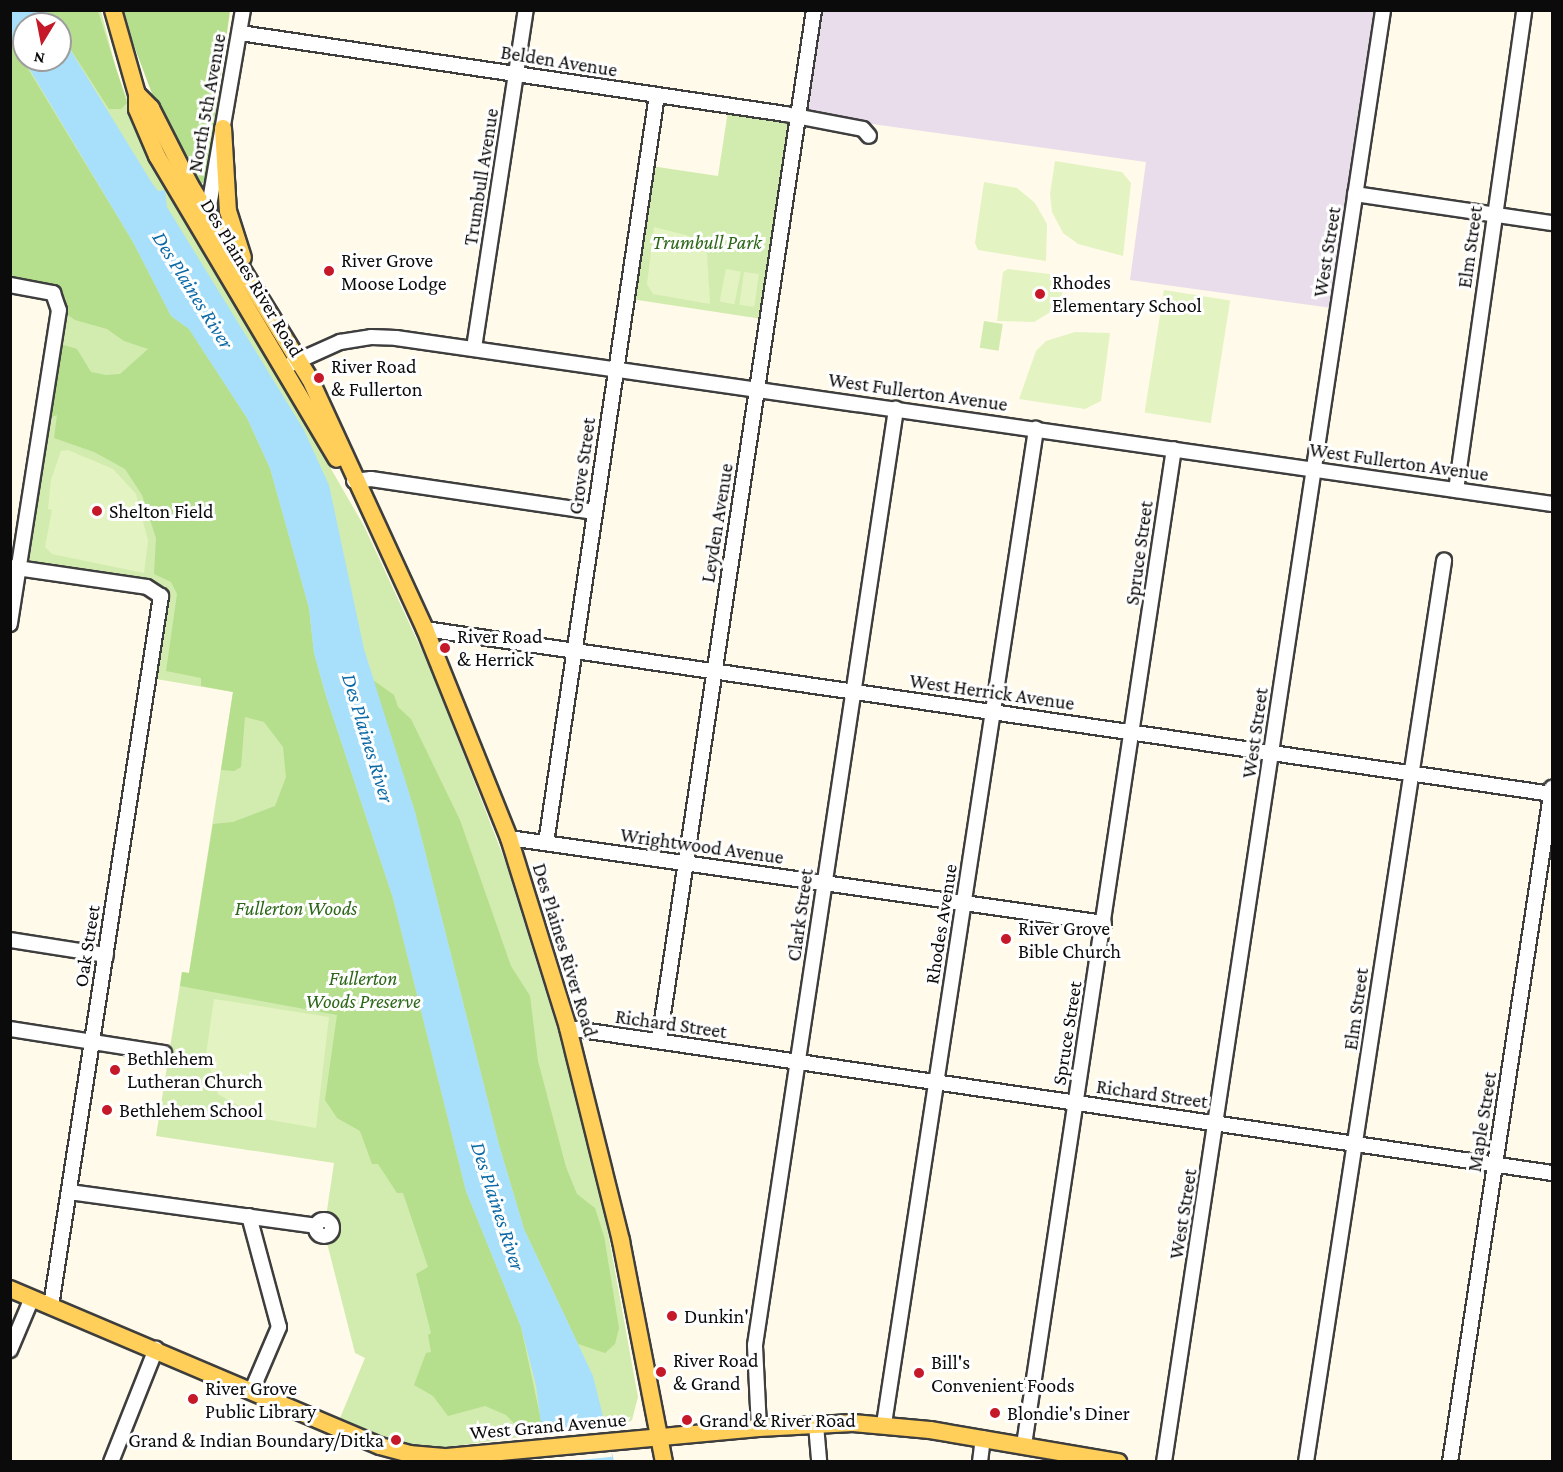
<!DOCTYPE html>
<html>
<head>
<meta charset="utf-8">
<style>
  body { margin:0 }
  #map { position:relative; width:1563px; height:1472px; overflow:hidden; background:#fffae9; font-family:"Crimson Pro",serif }
  div>[style] { position:absolute }
  .industrial>* { inset:0; background:#e9ddeb }
  .green>* { inset:0; background:#d2ecaf; transform-origin:0 0 }
  .forest>* { inset:0; background:#b5de8d }
  .pitch>* { inset:0; background:#e4f3c2; transform-origin:0 0 }
  .water>* { inset:0; background:#a8e0fb }
  .pier>* { inset:0; background:#fffae9; transform-origin:0 0 }
  .roads { filter:drop-shadow(2px 0 #3e3e3e) drop-shadow(-2px 0 #3e3e3e) drop-shadow(0 2px #3e3e3e) drop-shadow(0 -2px #3e3e3e) }
  .minor>* { height:14px; margin:-7px; padding:0 7px; transform-origin:7px; border-radius:7px; background:#fff }
  .minor>.ring { margin:-7px; padding:0; box-sizing:content-box; background:none; border:14px solid #fff; border-radius:50% }
  .major>* { height:16px; margin:-8px; padding:0 8px; transform-origin:8px; border-radius:8px; background:#ffcf59 }
  .dots>* { width:16px; height:16px; translate:-50% -50%; box-sizing:border-box; border:3px solid #fff; border-radius:50% }
  span { translate:-50% -50%; white-space:nowrap; text-align:center; line-height:1.15; -webkit-text-stroke:6px #fff; paint-order:stroke }
  .street-label { font-size:20px; color:#0b0b0b }
  .park-label { font-size:20px; color:#2b6717; font-style:italic }
  .poi-label { font-size:20px; color:#0b0b0b }
  .left { translate:0 -50%; text-align:left }
  .right { translate:-100% -50%; text-align:right }
  .water-label { font-size:21px; color:#0b69a6; font-style:italic }
  .frame { position:absolute; inset:0; border:12px solid #0b0b0b; pointer-events:none }
  .north { position:absolute; left:12px; top:12px; width:60px; height:60px; box-sizing:border-box; background:#fff; border:2px solid #9d9d9d; border-radius:50%; rotate:190deg; font-size:16px; font-weight:700; line-height:24px; text-align:center; color:#0b0b0b }
  .north::after { content:''; display:block; margin:auto; width:21px; height:27px; background:#c51828; clip-path:polygon(50% 0,100% 100%,50% 72%,0 100%) }
</style>
</head>
<body>
<div id="map">
  <div class="industrial">
    <i style="clip-path:polygon(815px 11px,1377px 11px,1332px 308px,1130px 280px,1146px 162px,800px 114px)"></i>
  </div>
  <div class="green">
    <i style="clip-path:polygon(evenodd,11px 11px,101px 11px,116px 69px,144px 145px,364px 526px,431px 670px,505px 861px,571px 1073px,598px 1178px,638px 1397px,632px 1420px,618px 1429px,543px 1434px,432px 1449px,394px 1441px,340px 1418px,365px 1358px,355px 1353px,326px 1239px,332px 1237px,336px 1229px,333px 1220px,326px 1217px,334px 1163px,156px 1136px,182px 972px,189px 973px,233px 692px,156px 679px,168px 600px,163px 587px,36px 565px,29px 560px,66px 304px,55px 287px,11px 279px,11px 11px,24px 24px,60px 24px,60px 60px,24px 60px,24px 24px)"></i>
    <i style="clip-path:polygon(728px 111px,787px 121px,791px 130px,762px 319px,631px 299px,651px 166px,718px 176px)"></i>
    <i style="left:984px;top:321px;width:19px;height:27px;rotate:9deg"></i>
  </div>
  <div class="forest">
    <i style="clip-path:polygon(46px 11px,98px 11px,127px 103px,121px 109px,109px 109px,60px 33px,60px 24px,55px 24px)"></i>
    <i style="clip-path:polygon(121px 11px,230px 11px,206px 182px,196px 185px,163px 123px)"></i>
    <i style="clip-path:polygon(10px 39px,133px 242px,171px 316px,189px 329px,247px 418px,270px 468px,309px 608px,314px 653px,326px 696px,393px 898px,466px 1191px,521px 1327px,544px 1434px,521px 1430px,506px 1415px,485px 1406px,448px 1416px,433px 1396px,414px 1385px,426px 1353px,431px 1352px,428px 1335px,431px 1333px,416px 1274px,428px 1267px,403px 1193px,397px 1193px,378px 1164px,372px 1164px,360px 1131px,337px 1118px,325px 1100px,337px 1015px,180px 986px,182px 972px,189px 973px,213px 824px,233px 822px,275px 806px,286px 777px,283px 747px,264px 722px,245px 717px,241px 767px,234px 771px,221px 770px,233px 692px,201px 686px,201px 678px,166px 671px,177px 594px,171px 582px,154px 574px,156px 538px,142px 495px,125px 469px,94px 452px,54px 438px,57px 415px,49px 418px,60px 344px,77px 349px,91px 372px,106px 375px,120px 374px,148px 349px,124px 341px,107px 329px,75px 320px,65px 313px,66px 298px,55px 287px,11px 279px)"></i>
    <i style="clip-path:polygon(373px 680px,394px 695px,398px 707px,411px 719px,460px 820px,511px 966px,530px 996px,538px 1061px,566px 1167px,577px 1194px,595px 1208px,604px 1236px,619px 1328px,615px 1344px,605px 1353px,578px 1344px,524px 1229px,499px 1145px,415px 812px)"></i>
  </div>
  <div class="pitch">
    <i style="clip-path:polygon(1055px 161px,1122px 172px,1131px 183px,1123px 256px,1078px 244px,1063px 233px,1052px 212px,1050px 194px)"></i>
    <i style="clip-path:polygon(984px 182px,1017px 188px,1035px 203px,1047px 224px,1046px 261px,978px 250px,975px 243px)"></i>
    <i style="clip-path:polygon(654px 227px,689px 236px,707px 253px,710px 304px,653px 294px,647px 284px)"></i>
    <i style="left:726px;top:269px;width:15px;height:33px;rotate:11deg"></i>
    <i style="clip-path:polygon(1008px 269px,1066px 276px,1060px 302px,1054px 310px,1034px 322px,997px 321px,1003px 272px)"></i>
    <i style="left:744px;top:272px;width:15px;height:33px;rotate:8deg"></i>
    <i style="left:1164px;top:290px;width:67px;height:124px;rotate:9deg"></i>
    <i style="clip-path:polygon(1075px 332px,1110px 333px,1101px 401px,1085px 409px,1019px 399px,1036px 351px,1046px 341px)"></i>
    <i style="clip-path:polygon(68px 450px,113px 469px,136px 494px,148px 541px,144px 573px,52px 554px,45px 547px,52px 510px,48px 509px,51px 480px,61px 451px)"></i>
    <i style="clip-path:polygon(214px 999px,329px 1017px,316px 1128px,260px 1118px,218px 1094px,206px 1055px)"></i>
  </div>
  <div class="water">
    <i style="clip-path:polygon(10px 11px,46px 11px,55px 24px,24px 24px,24px 59px,11px 39px)"></i>
    <i style="clip-path:polygon(60px 33px,152px 183px,158px 191px,165px 190px,167px 207px,304px 430px,329px 485px,364px 649px,415px 812px,499px 1145px,524px 1229px,593px 1376px,614px 1461px,546px 1461px,536px 1385px,521px 1327px,466px 1191px,393px 898px,326px 696px,314px 653px,309px 608px,270px 468px,247px 418px,189px 329px,171px 316px,133px 242px,24px 60px,60px 60px)"></i>
  </div>
  <div class="pier">
    <i style="left:609px;top:1428px;width:29px;height:67px;rotate:84deg"></i>
  </div>
  <div class="roads">
    <div class="minor">
      <i style="left:240px;top:33px;width:551px;rotate:8.45deg"></i>
      <i style="left:785px;top:114px;width:79px;rotate:10.9deg"></i>
      <i style="left:863px;top:129px;width:9px;rotate:49deg"></i>
      <i style="left:1355px;top:194px;width:199px;rotate:8.4deg"></i>
      <i style="left:207px;top:218px;width:211px;rotate:-80.2deg"></i>
      <i style="left:10px;top:285px;width:44px;rotate:10.5deg"></i>
      <i style="left:53px;top:293px;width:18px;rotate:71deg"></i>
      <i style="left:59px;top:310px;width:318px;rotate:98.9deg"></i>
      <i style="left:474px;top:348px;width:342px;rotate:-81.3deg"></i>
      <i style="left:291px;top:364px;width:54px;rotate:-24.2deg"></i>
      <i style="left:340px;top:342px;width:31px;rotate:-9deg"></i>
      <i style="left:371px;top:337px;width:25px;rotate:2deg"></i>
      <i style="left:396px;top:338px;width:1168px;rotate:8.17deg"></i>
      <i style="left:354px;top:481px;width:17px;rotate:-7deg"></i>
      <i style="left:371px;top:479px;width:226px;rotate:8.4deg"></i>
      <i style="left:1456px;top:490px;width:485px;rotate:-81.9deg"></i>
      <i style="left:10px;top:567px;width:138px;rotate:8.3deg"></i>
      <i style="left:147px;top:587px;width:17px;rotate:33deg"></i>
      <i style="left:161px;top:596px;width:718px;rotate:98.81deg"></i>
      <i style="left:425px;top:629px;width:1139px;rotate:8.33deg"></i>
      <i style="left:509px;top:838px;width:601px;rotate:8.13deg"></i>
      <i style="left:546px;top:843px;width:756px;rotate:-81.56deg"></i>
      <i style="left:10px;top:940px;width:97px;rotate:8.9deg"></i>
      <i style="left:568px;top:1028px;width:995px;rotate:8.38deg"></i>
      <i style="left:10px;top:1029px;width:156px;rotate:8.9deg"></i>
      <i style="left:659px;top:1041px;width:1043px;rotate:-81.45deg"></i>
      <i style="left:69px;top:1192px;width:249px;rotate:7.8deg"></i>
      <i style="left:249px;top:1216px;width:115px;rotate:74.9deg"></i>
      <i style="left:279px;top:1327px;width:69px;rotate:113.2deg"></i>
      <i class="ring" style="left:316px;top:1220px;width:2px;height:2px"></i>
      <i style="left:10px;top:1350px;width:56px;rotate:-67.1deg"></i>
      <i style="left:884px;top:1424px;width:1007px;rotate:-81.31deg"></i>
      <i style="left:816px;top:1425px;width:37px;rotate:85deg"></i>
      <i style="left:759px;top:1428px;width:83px;rotate:-92.8deg"></i>
      <i style="left:755px;top:1345px;width:947px;rotate:-81.43deg"></i>
      <i style="left:1024px;top:1445px;width:1007px;rotate:-81.44deg"></i>
      <i style="left:111px;top:1462px;width:122px;rotate:-68.3deg"></i>
      <i style="left:980px;top:1462px;width:24px;rotate:-83deg"></i>
      <i style="left:1164px;top:1462px;width:1468px;rotate:-81.42deg"></i>
      <i style="left:1306px;top:1462px;width:912px;rotate:-81.29deg"></i>
      <i style="left:1450px;top:1462px;width:682px;rotate:-81.39deg"></i>
    </div>
    <div class="major">
      <i style="left:113px;top:10px;width:87px;rotate:74.1deg"></i>
      <i style="left:137px;top:94px;width:15px;rotate:90deg"></i>
      <i style="left:137px;top:109px;width:51px;rotate:66.9deg"></i>
      <i style="left:157px;top:156px;width:352px;rotate:59.3deg"></i>
      <i style="left:137px;top:94px;width:20px;rotate:45deg"></i>
      <i style="left:151px;top:108px;width:86px;rotate:63.1deg"></i>
      <i style="left:190px;top:185px;width:228px;rotate:58.3deg"></i>
      <i style="left:310px;top:379px;width:275px;rotate:65.3deg"></i>
      <i style="left:425px;top:629px;width:225px;rotate:68.1deg"></i>
      <i style="left:509px;top:838px;width:199px;rotate:72.7deg"></i>
      <i style="left:568px;top:1028px;width:219px;rotate:76deg"></i>
      <i style="left:621px;top:1241px;width:225px;rotate:79deg"></i>
      <i style="left:223px;top:128px;width:83px;rotate:86.6deg"></i>
      <i style="left:228px;top:211px;width:49px;rotate:72.3deg"></i>
      <i style="left:10px;top:1289px;width:402px;rotate:23deg"></i>
      <i style="left:380px;top:1446px;width:30px;rotate:15deg"></i>
      <i style="left:409px;top:1454px;width:38px;rotate:5deg"></i>
      <i style="left:447px;top:1457px;width:313px;rotate:-5.3deg"></i>
      <i style="left:759px;top:1428px;width:94px;rotate:-3deg"></i>
      <i style="left:853px;top:1423px;width:77px;rotate:5.2deg"></i>
      <i style="left:930px;top:1430px;width:191px;rotate:9.7deg"></i>
    </div>
  </div>
  <div class="dots">
    <i style="left:329px;top:271px;background:#c51828"></i>
    <i style="left:1040px;top:294px;background:#c51828"></i>
    <i style="left:319px;top:378px;background:#c51828"></i>
    <i style="left:97px;top:511px;background:#c51828"></i>
    <i style="left:445px;top:648px;background:#c51828"></i>
    <i style="left:1006px;top:939px;background:#c51828"></i>
    <i style="left:115px;top:1070px;background:#c51828"></i>
    <i style="left:107px;top:1110px;background:#c51828"></i>
    <i style="left:672px;top:1316px;background:#c51828"></i>
    <i style="left:661px;top:1372px;background:#c51828"></i>
    <i style="left:919px;top:1373px;background:#c51828"></i>
    <i style="left:193px;top:1399px;background:#c51828"></i>
    <i style="left:995px;top:1413px;background:#c51828"></i>
    <i style="left:687px;top:1420px;background:#c51828"></i>
    <i style="left:396px;top:1440px;background:#c51828"></i>
  </div>
  <div class="street-label">
    <span style="left:559px;top:61px;rotate:9deg">Belden Avenue</span>
    <span style="left:207px;top:103px;rotate:-80deg">North 5th Avenue</span>
    <span style="left:481px;top:177px;rotate:-81deg">Trumbull Avenue</span>
    <span style="left:1470px;top:247px;rotate:-82deg">Elm Street</span>
    <span style="left:1327px;top:252px;rotate:-81deg">West Street</span>
    <span style="left:252px;top:278px;rotate:59deg">Des Plaines River Road</span>
    <span style="left:918px;top:392px;rotate:8deg">West Fullerton Avenue</span>
    <span style="left:1399px;top:462px;rotate:8deg">West Fullerton Avenue</span>
    <span style="left:582px;top:466px;rotate:-82deg">Grove Street</span>
    <span style="left:717px;top:523px;rotate:-81deg">Leyden Avenue</span>
    <span style="left:1139px;top:553px;rotate:-82deg">Spruce Street</span>
    <span style="left:992px;top:692px;rotate:8deg">West Herrick Avenue</span>
    <span style="left:1255px;top:733px;rotate:-82deg">West Street</span>
    <span style="left:702px;top:846px;rotate:8deg">Wrightwood Avenue</span>
    <span style="left:800px;top:915px;rotate:-82deg">Clark Street</span>
    <span style="left:941px;top:924px;rotate:-81deg">Rhodes Avenue</span>
    <span style="left:87px;top:946px;rotate:-81deg">Oak Street</span>
    <span style="left:565px;top:950px;rotate:73deg">Des Plaines River Road</span>
    <span style="left:1356px;top:1009px;rotate:-82deg">Elm Street</span>
    <span style="left:671px;top:1024px;rotate:8deg">Richard Street</span>
    <span style="left:1067px;top:1033px;rotate:-81deg">Spruce Street</span>
    <span style="left:1152px;top:1094px;rotate:8deg">Richard Street</span>
    <span style="left:1482px;top:1122px;rotate:-81deg">Maple Street</span>
    <span style="left:1183px;top:1214px;rotate:-81deg">West Street</span>
    <span style="left:548px;top:1426px;rotate:-5deg">West Grand Avenue</span>
  </div>
  <div class="park-label">
    <span style="left:707px;top:242px">Trumbull Park</span>
    <span style="left:296px;top:908px">Fullerton Woods</span>
    <span style="left:363px;top:990px">Fullerton<br>Woods Preserve</span>
  </div>
  <div class="poi-label">
    <span class="left" style="left:341px;top:272px">River Grove<br>Moose Lodge</span>
    <span class="left" style="left:1052px;top:294px">Rhodes<br>Elementary School</span>
    <span class="left" style="left:331px;top:378px">River Road<br>&amp; Fullerton</span>
    <span class="left" style="left:109px;top:511px">Shelton Field</span>
    <span class="left" style="left:457px;top:648px">River Road<br>&amp; Herrick</span>
    <span class="left" style="left:1018px;top:940px">River Grove<br>Bible Church</span>
    <span class="left" style="left:127px;top:1070px">Bethlehem<br>Lutheran Church</span>
    <span class="left" style="left:119px;top:1110px">Bethlehem School</span>
    <span class="left" style="left:684px;top:1316px">Dunkin'</span>
    <span class="left" style="left:673px;top:1372px">River Road<br>&amp; Grand</span>
    <span class="left" style="left:931px;top:1374px">Bill's<br>Convenient Foods</span>
    <span class="left" style="left:205px;top:1400px">River Grove<br>Public Library</span>
    <span class="left" style="left:1007px;top:1413px">Blondie's Diner</span>
    <span class="left" style="left:699px;top:1420px">Grand &amp; River Road</span>
    <span class="right" style="left:384px;top:1440px">Grand &amp; Indian Boundary/Ditka</span>
  </div>
  <div class="water-label">
    <span style="left:193px;top:290px;rotate:58deg">Des Plaines River</span>
    <span style="left:368px;top:738px;rotate:73deg">Des Plaines River</span>
    <span style="left:498px;top:1206px;rotate:72deg">Des Plaines River</span>
  </div>
  <div class="frame"></div>
  <div class="north">N</div>
</div>
</body>
</html>
